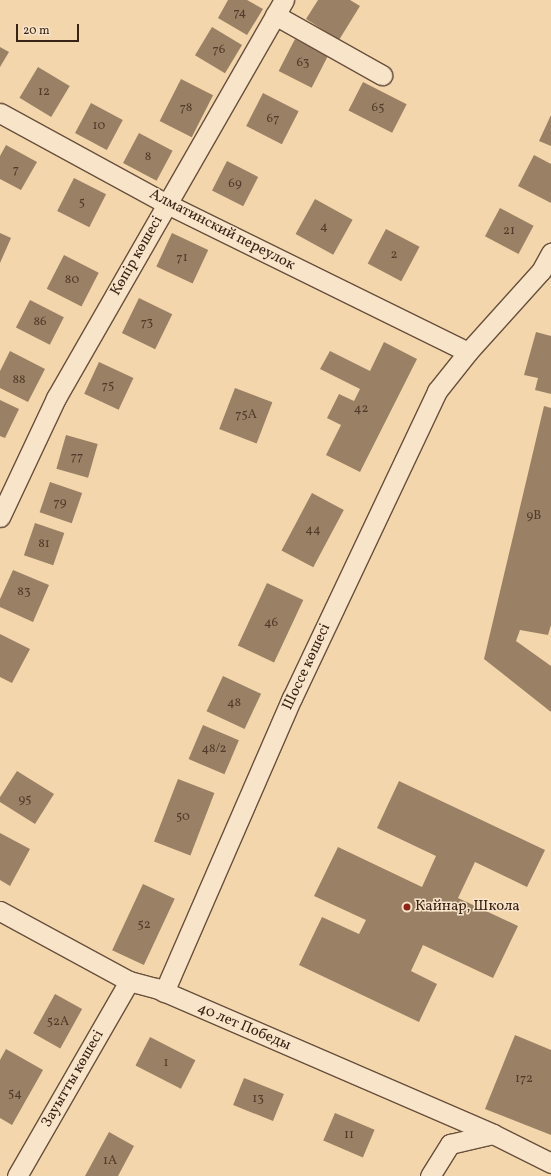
<!DOCTYPE html>
<html>
<head>
<meta charset="utf-8">
<style>
  body { margin:0 }
  #map { position:relative; width:551px; height:1176px; overflow:hidden; background:#f4d6ac; font-family:Vollkorn,serif }
  div>[style] { position:absolute }
  .building>* { inset:0; background:#9a8064; transform-origin:0 0 }
  .roads { filter:drop-shadow(1px 0 #68503c) drop-shadow(-1px 0 #68503c) drop-shadow(0 1px #68503c) drop-shadow(0 -1px #68503c) }
  .minor>* { height:19px; margin:-9.5px; padding:0 9.5px; transform-origin:9.5px; border-radius:9.5px; background:#f8e4c9 }
  .dots>* { width:11px; height:11px; translate:-50% -50%; box-sizing:border-box; border:2px solid #f8e4c9; border-radius:50% }
  span { translate:-50% -50%; white-space:nowrap; text-align:center; line-height:1.15; -webkit-text-stroke:3px #f8e4c9; paint-order:stroke }
  .number-label { font-size:13px; color:#513a2a }
  .number-label span { -webkit-text-stroke-width:0 }
  .street-label { font-size:15px; color:#392317 }
  .poi-label { font-size:15px; color:#392317 }
  .left { translate:0 -50%; text-align:left }
  .scale { position:absolute; left:16px; top:24px; width:63px; height:18px; box-sizing:border-box; border:2px solid #392317; border-top:0; padding-left:5px; font-size:12px; line-height:14px; white-space:nowrap; color:#392317; -webkit-text-stroke:3px #f8e4c9; paint-order:stroke }
</style>
</head>
<body>
<div id="map">
  <div class="building">
    <i style="clip-path:polygon(228px 0,247px 0,263px 9px,247px 35px,218px 18px)"></i>
    <i style="clip-path:polygon(318px 0,350px 0,360px 6px,339px 40px,306px 19px)"></i>
    <i style="left:212px;top:27px;width:35px;height:33px;rotate:31deg"></i>
    <i style="left:295px;top:39px;width:37px;height:36px;rotate:27deg"></i>
    <i style="clip-path:polygon(0 47px,9px 52px,0 67px)"></i>
    <i style="left:38px;top:67px;width:37px;height:36px;rotate:31deg"></i>
    <i style="left:181px;top:79px;width:36px;height:47px;rotate:27deg"></i>
    <i style="left:363px;top:82px;width:49px;height:32px;rotate:27deg"></i>
    <i style="left:263px;top:93px;width:40px;height:37px;rotate:27deg"></i>
    <i style="left:91px;top:103px;width:36px;height:34px;rotate:28deg"></i>
    <i style="clip-path:polygon(551px 115px,551px 146px,539px 141px)"></i>
    <i style="left:139px;top:133px;width:38px;height:34px;rotate:28deg"></i>
    <i style="clip-path:polygon(6px 145px,37px 162px,21px 190px,0 179px,0 156px)"></i>
    <i style="clip-path:polygon(534px 155px,551px 164px,551px 203px,518px 186px)"></i>
    <i style="left:227px;top:161px;width:35px;height:33px;rotate:27deg"></i>
    <i style="left:74px;top:178px;width:36px;height:37px;rotate:27deg"></i>
    <i style="left:315px;top:199px;width:43px;height:40px;rotate:29deg"></i>
    <i style="left:500px;top:208px;width:38px;height:32px;rotate:28deg"></i>
    <i style="left:386px;top:229px;width:38px;height:39px;rotate:28deg"></i>
    <i style="clip-path:polygon(0 233px,11px 238px,0 263px)"></i>
    <i style="left:172px;top:233px;width:40px;height:37px;rotate:25deg"></i>
    <i style="left:64px;top:255px;width:39px;height:38px;rotate:27deg"></i>
    <i style="left:139px;top:298px;width:37px;height:39px;rotate:26deg"></i>
    <i style="left:30px;top:300px;width:38px;height:31px;rotate:27deg"></i>
    <i style="clip-path:polygon(536px 332px,551px 336px,551px 394px,535px 390px,538px 378px,524px 375px)"></i>
    <i style="clip-path:polygon(384px 342px,417px 359px,360px 472px,326px 455px,341px 425px,327px 418px,339px 394px,354px 401px,360px 389px,320px 369px,330px 351px,370px 371px)"></i>
    <i style="clip-path:polygon(10px 351px,45px 369px,28px 402px,0 388px,0 371px)"></i>
    <i style="left:99px;top:362px;width:38px;height:35px;rotate:25deg"></i>
    <i style="left:235px;top:388px;width:40px;height:44px;rotate:21deg"></i>
    <i style="clip-path:polygon(0 400px,19px 409px,5px 438px,0 436px)"></i>
    <i style="clip-path:polygon(544px 406px,551px 408px,551px 625px,548px 635px,520px 630px,516px 641px,551px 666px,551px 712px,484px 659px)"></i>
    <i style="left:66px;top:435px;width:33px;height:35px;rotate:16deg"></i>
    <i style="left:50px;top:482px;width:34px;height:32px;rotate:19deg"></i>
    <i style="left:312px;top:493px;width:36px;height:65px;rotate:28deg"></i>
    <i style="left:35px;top:523px;width:31px;height:34px;rotate:19deg"></i>
    <i style="clip-path:polygon(13px 570px,49px 585px,33px 622px,0 607px,0 599px)"></i>
    <i style="left:267px;top:583px;width:40px;height:69px;rotate:25deg"></i>
    <i style="clip-path:polygon(0 634px,30px 649px,12px 683px,0 677px)"></i>
    <i style="left:223px;top:676px;width:42px;height:39px;rotate:25deg"></i>
    <i style="left:203px;top:725px;width:39px;height:37px;rotate:23deg"></i>
    <i style="clip-path:polygon(17px 771px,54px 794px,35px 824px,0 802px,0 797px)"></i>
    <i style="left:178px;top:779px;width:39px;height:67px;rotate:21deg"></i>
    <i style="clip-path:polygon(399px 781px,545px 850px,527px 887px,475px 862px,458px 898px,518px 926px,493px 978px,423px 945px,411px 971px,437px 984px,419px 1022px,299px 965px,322px 917px,359px 934px,366px 920px,314px 896px,338px 847px,422px 887px,436px 856px,377px 828px)"></i>
    <i style="clip-path:polygon(0 833px,30px 849px,10px 886px,0 880px)"></i>
    <i style="left:143px;top:884px;width:35px;height:73px;rotate:25deg"></i>
    <i style="left:55px;top:994px;width:31px;height:45px;rotate:29deg"></i>
    <i style="clip-path:polygon(515px 1035px,551px 1050px,551px 1135px,485px 1109px)"></i>
    <i style="left:150px;top:1037px;width:51px;height:32px;rotate:27deg"></i>
    <i style="clip-path:polygon(6px 1049px,43px 1070px,12px 1125px,0 1118px,0 1060px)"></i>
    <i style="left:244px;top:1078px;width:43px;height:29px;rotate:22deg"></i>
    <i style="left:335px;top:1113px;width:43px;height:30px;rotate:23deg"></i>
    <i style="clip-path:polygon(109px 1132px,134px 1146px,118px 1176px,85px 1176px)"></i>
  </div>
  <div class="roads">
    <div class="minor">
      <i style="left:275px;top:15px;width:123px;rotate:29.3deg"></i>
      <i style="left:0;top:113px;width:190px;rotate:28.6deg"></i>
      <i style="left:167px;top:204px;width:335px;rotate:26.2deg"></i>
      <i style="left:0;top:517px;width:132px;rotate:-64.8deg"></i>
      <i style="left:56px;top:398px;width:459px;rotate:-60.2deg"></i>
      <i style="left:0;top:911px;width:147px;rotate:28.5deg"></i>
      <i style="left:129px;top:981px;width:28px;rotate:15deg"></i>
      <i style="left:156px;top:988px;width:367px;rotate:23.4deg"></i>
      <i style="left:164px;top:992px;width:321px;rotate:-66.5deg"></i>
      <i style="left:292px;top:698px;width:340px;rotate:-64.7deg"></i>
      <i style="left:437px;top:391px;width:50px;rotate:-51.5deg"></i>
      <i style="left:468px;top:352px;width:109px;rotate:-48deg"></i>
      <i style="left:541px;top:271px;width:21px;rotate:-61deg"></i>
      <i style="left:17px;top:1176px;width:225px;rotate:-60.1deg"></i>
      <i style="left:430px;top:1176px;width:38px;rotate:-58deg"></i>
      <i style="left:450px;top:1144px;width:44px;rotate:-13.1deg"></i>
      <i style="left:493px;top:1134px;width:65px;rotate:26.6deg"></i>
    </div>
  </div>
  <div class="dots">
    <i style="left:407px;top:907px;background:#8f2418"></i>
  </div>
  <div class="number-label">
    <span style="left:240px;top:13px">74</span>
    <span style="left:219px;top:50px">76</span>
    <span style="left:303px;top:63px">63</span>
    <span style="left:44px;top:92px">12</span>
    <span style="left:186px;top:108px">78</span>
    <span style="left:378px;top:108px">65</span>
    <span style="left:273px;top:119px">67</span>
    <span style="left:99px;top:126px">10</span>
    <span style="left:148px;top:157px">8</span>
    <span style="left:16px;top:170px">7</span>
    <span style="left:235px;top:184px">69</span>
    <span style="left:82px;top:203px">5</span>
    <span style="left:324px;top:227px">4</span>
    <span style="left:509px;top:231px">21</span>
    <span style="left:394px;top:255px">2</span>
    <span style="left:182px;top:258px">71</span>
    <span style="left:72px;top:280px">80</span>
    <span style="left:40px;top:322px">86</span>
    <span style="left:147px;top:323px">73</span>
    <span style="left:19px;top:380px">88</span>
    <span style="left:108px;top:386px">75</span>
    <span style="left:361px;top:409px">42</span>
    <span style="left:246px;top:415px">75А</span>
    <span style="left:77px;top:457px">77</span>
    <span style="left:60px;top:503px">79</span>
    <span style="left:534px;top:516px">9В</span>
    <span style="left:313px;top:530px">44</span>
    <span style="left:44px;top:544px">81</span>
    <span style="left:24px;top:592px">83</span>
    <span style="left:271px;top:623px">46</span>
    <span style="left:234px;top:703px">48</span>
    <span style="left:214px;top:749px">48/2</span>
    <span style="left:25px;top:800px">95</span>
    <span style="left:183px;top:817px">50</span>
    <span style="left:144px;top:925px">52</span>
    <span style="left:58px;top:1022px">52А</span>
    <span style="left:166px;top:1063px">1</span>
    <span style="left:524px;top:1079px">172</span>
    <span style="left:15px;top:1094px">54</span>
    <span style="left:258px;top:1099px">13</span>
    <span style="left:349px;top:1135px">11</span>
    <span style="left:110px;top:1161px">1А</span>
  </div>
  <div class="street-label">
    <span style="left:222px;top:230px;rotate:27deg">Алматинский переулок</span>
    <span style="left:137px;top:256px;rotate:-60deg">Көпір көшесі</span>
    <span style="left:307px;top:667px;rotate:-65deg">Шоссе көшесі</span>
    <span style="left:244px;top:1027px;rotate:23deg">40 лет Победы</span>
    <span style="left:73px;top:1079px;rotate:-60deg">Зауытты көшесі</span>
  </div>
  <div class="poi-label">
    <span class="left" style="left:415px;top:907px">Кайнар, Школа</span>
  </div>
  <div class="scale">20 m</div>
</div>
</body>
</html>
